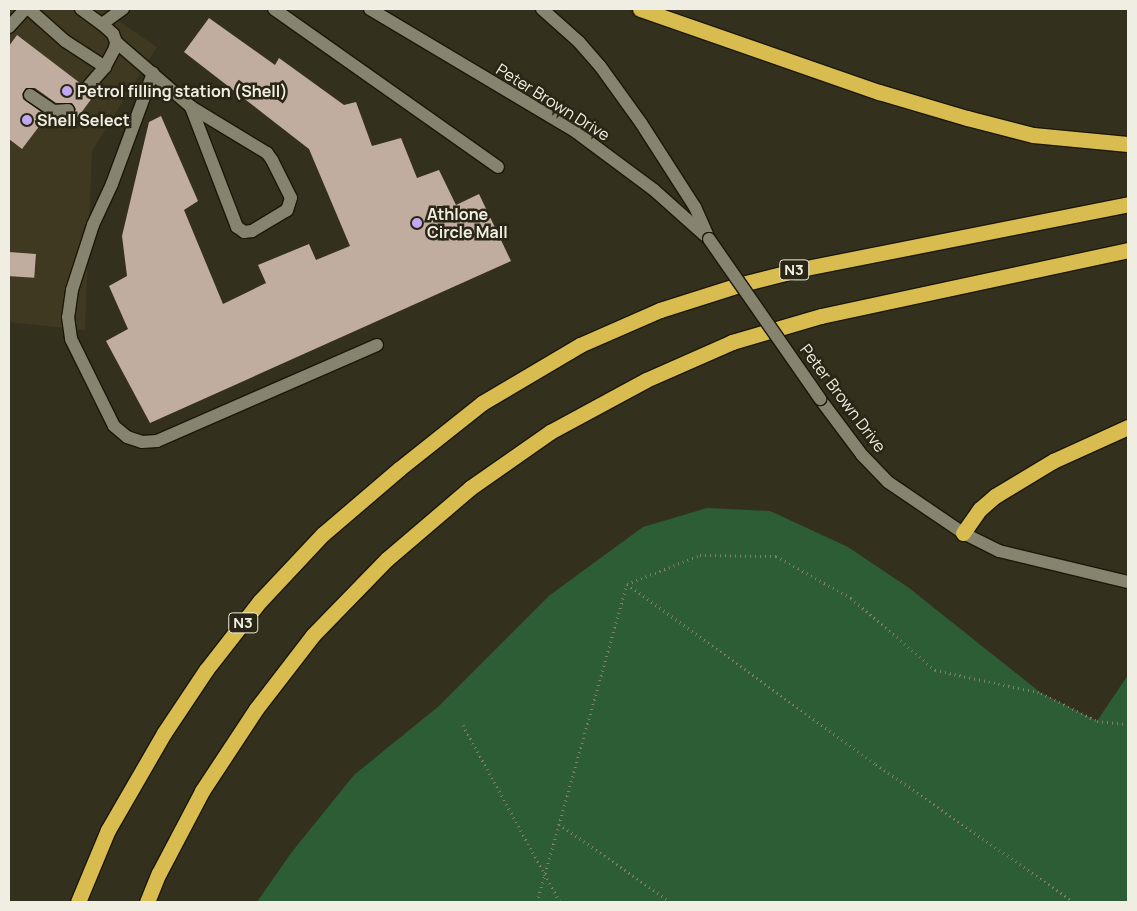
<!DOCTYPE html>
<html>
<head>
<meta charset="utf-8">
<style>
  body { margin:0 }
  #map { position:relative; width:1137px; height:911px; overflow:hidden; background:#34301e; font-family:Manrope,sans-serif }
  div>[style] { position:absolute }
  .built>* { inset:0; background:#3e3920 }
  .green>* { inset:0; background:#2c5d35 }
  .building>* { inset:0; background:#c1aca0; transform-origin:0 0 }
  .path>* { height:3px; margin-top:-1.5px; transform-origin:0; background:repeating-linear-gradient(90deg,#827e6f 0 1px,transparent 0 5px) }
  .roads { filter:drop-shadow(1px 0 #1b1807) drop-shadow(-1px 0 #1b1807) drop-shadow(0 1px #1b1807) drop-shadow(0 -1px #1b1807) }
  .service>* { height:12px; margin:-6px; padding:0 6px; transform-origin:6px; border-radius:6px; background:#86836e }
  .tertiary>* { height:12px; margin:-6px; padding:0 6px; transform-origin:6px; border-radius:6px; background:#86836e }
  .motorway>* { height:15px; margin:-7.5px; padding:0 7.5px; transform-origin:7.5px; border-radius:7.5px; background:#d8bc50 }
  .bridges { filter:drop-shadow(1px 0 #1b1807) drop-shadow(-1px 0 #1b1807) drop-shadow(0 1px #1b1807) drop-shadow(0 -1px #1b1807) }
  .tertiary-bridge>* { height:12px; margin:-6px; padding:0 6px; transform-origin:6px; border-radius:6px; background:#86836e }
  .dots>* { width:14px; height:14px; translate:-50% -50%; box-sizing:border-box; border:2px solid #2a2615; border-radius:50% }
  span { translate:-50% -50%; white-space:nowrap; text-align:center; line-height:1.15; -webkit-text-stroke:5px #2a2615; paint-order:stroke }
  .shield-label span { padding:1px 4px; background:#2a2615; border:1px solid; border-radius:4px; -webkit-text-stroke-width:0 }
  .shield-label { font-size:15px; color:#f0eee2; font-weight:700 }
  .poi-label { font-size:16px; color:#f0eee2; font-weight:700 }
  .left { translate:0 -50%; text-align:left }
  .street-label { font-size:16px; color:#f0eee2 }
  .frame { position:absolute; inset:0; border:10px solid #f0eee2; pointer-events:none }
</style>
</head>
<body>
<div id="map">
  <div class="built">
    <i style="clip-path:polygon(9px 9px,101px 9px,157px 47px,92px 151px,85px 330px,9px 322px)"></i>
  </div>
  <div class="green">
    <i style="clip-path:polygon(707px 508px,770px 511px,848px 547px,909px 588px,1041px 693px,1097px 721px,1128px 675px,1128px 902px,257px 902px,291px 853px,354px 775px,439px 706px,550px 595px,643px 527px)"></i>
  </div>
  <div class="building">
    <i style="clip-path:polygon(209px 18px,275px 65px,279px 58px,344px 105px,356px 102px,372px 146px,401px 138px,417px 178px,439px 170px,456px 205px,479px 194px,511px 261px,150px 423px,106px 341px,128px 329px,109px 286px,127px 276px,122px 236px,149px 122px,161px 116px,198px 201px,184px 210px,223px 304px,266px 283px,258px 265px,309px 244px,316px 260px,350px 246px,309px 149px,184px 52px)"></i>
    <i style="clip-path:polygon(17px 35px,80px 83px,79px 90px,82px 94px,95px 94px,78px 117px,74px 115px,76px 109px,72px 103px,56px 103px,35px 88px,26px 88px,22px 94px,23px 99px,47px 116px,22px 149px,9px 139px,9px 46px)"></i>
    <i style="left:9px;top:252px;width:27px;height:24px;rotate:4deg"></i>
  </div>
  <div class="path">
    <i style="left:627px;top:584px;width:79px;rotate:-21.7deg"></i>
    <i style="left:700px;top:555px;width:76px;rotate:0.8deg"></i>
    <i style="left:776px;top:556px;width:86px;rotate:29.2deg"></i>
    <i style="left:851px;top:598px;width:111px;rotate:40.6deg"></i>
    <i style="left:935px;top:670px;width:108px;rotate:12.2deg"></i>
    <i style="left:1041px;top:693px;width:63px;rotate:26.6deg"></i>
    <i style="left:1097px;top:721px;width:31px;rotate:6deg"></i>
    <i style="left:627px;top:584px;width:307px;rotate:35.9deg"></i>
    <i style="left:876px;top:764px;width:241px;rotate:34.9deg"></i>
    <i style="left:463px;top:725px;width:202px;rotate:61.3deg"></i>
    <i style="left:559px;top:824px;width:136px;rotate:34.9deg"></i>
    <i style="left:537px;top:902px;width:330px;rotate:-74.2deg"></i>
  </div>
  <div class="roads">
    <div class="service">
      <i style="left:29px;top:9px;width:48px;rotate:41.6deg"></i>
      <i style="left:65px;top:41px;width:48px;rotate:33deg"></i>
      <i style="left:81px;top:9px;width:26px;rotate:36deg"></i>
      <i style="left:102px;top:24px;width:15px;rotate:42deg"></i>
      <i style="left:113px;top:34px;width:9px;rotate:69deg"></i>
      <i style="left:116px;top:42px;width:6px;rotate:99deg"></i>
      <i style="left:115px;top:48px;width:21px;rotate:118deg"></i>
      <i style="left:105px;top:67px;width:28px;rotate:131deg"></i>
      <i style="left:274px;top:9px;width:274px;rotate:35.2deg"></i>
      <i style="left:102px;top:24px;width:26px;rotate:-36deg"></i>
      <i style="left:9px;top:27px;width:24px;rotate:-48deg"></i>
      <i style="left:116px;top:42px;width:99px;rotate:40.9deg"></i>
      <i style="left:191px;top:107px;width:89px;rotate:31.2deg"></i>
      <i style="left:267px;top:153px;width:9px;rotate:54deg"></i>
      <i style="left:272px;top:160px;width:42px;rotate:63.4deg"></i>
      <i style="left:291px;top:198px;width:13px;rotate:108deg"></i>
      <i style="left:287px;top:210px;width:41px;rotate:149deg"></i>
      <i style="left:252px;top:231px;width:8px;rotate:173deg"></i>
      <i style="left:244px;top:232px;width:9px;rotate:-144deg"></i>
      <i style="left:237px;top:227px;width:129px;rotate:-111deg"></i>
      <i style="left:153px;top:73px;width:118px;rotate:110.3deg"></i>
      <i style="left:112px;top:184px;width:45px;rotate:114.9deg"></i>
      <i style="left:93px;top:225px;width:68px;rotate:107.9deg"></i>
      <i style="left:72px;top:290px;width:27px;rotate:98deg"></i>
      <i style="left:68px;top:317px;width:22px;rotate:82deg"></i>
      <i style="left:71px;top:339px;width:97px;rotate:63.7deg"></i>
      <i style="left:114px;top:426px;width:17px;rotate:40deg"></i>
      <i style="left:127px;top:437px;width:16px;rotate:18deg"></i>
      <i style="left:142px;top:442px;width:15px;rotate:-4deg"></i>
      <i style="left:157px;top:441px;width:240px;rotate:-23.6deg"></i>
      <i style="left:30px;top:95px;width:29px;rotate:34deg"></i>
      <i style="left:54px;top:111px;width:14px;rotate:-4deg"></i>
    </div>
    <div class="tertiary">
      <i style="left:370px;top:9px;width:240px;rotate:30.8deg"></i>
      <i style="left:576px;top:132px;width:97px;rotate:36.6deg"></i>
      <i style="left:654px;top:190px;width:74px;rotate:41.7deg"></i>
      <i style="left:542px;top:9px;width:50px;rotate:41.7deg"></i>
      <i style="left:579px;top:42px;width:32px;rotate:49deg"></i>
      <i style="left:600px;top:66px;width:70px;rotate:54.3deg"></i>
      <i style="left:641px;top:123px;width:100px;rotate:57.3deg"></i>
      <i style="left:695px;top:207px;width:30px;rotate:66deg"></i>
      <i style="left:820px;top:399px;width:70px;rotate:53.1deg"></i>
      <i style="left:862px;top:455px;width:37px;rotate:46deg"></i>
      <i style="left:888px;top:482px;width:91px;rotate:34.2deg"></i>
      <i style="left:963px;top:533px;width:40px;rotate:26.6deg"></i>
      <i style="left:999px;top:551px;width:133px;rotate:13.5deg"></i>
    </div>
    <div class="motorway">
      <i style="left:640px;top:9px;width:253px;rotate:19.2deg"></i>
      <i style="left:879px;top:92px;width:92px;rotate:16.5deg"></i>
      <i style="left:967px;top:118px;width:68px;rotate:14.4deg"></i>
      <i style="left:1033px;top:135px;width:95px;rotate:5.4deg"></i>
      <i style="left:963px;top:533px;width:29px;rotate:-55deg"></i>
      <i style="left:980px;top:509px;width:20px;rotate:-41deg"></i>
      <i style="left:995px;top:496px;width:68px;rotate:-31.1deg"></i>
      <i style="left:1053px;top:461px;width:82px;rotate:-24.4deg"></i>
      <i style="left:78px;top:902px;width:78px;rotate:-67.4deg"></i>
      <i style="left:108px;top:830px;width:112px;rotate:-60deg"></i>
      <i style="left:164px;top:733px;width:76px;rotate:-56.3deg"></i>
      <i style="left:206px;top:670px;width:88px;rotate:-52deg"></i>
      <i style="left:260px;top:601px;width:92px;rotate:-46.8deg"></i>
      <i style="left:323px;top:534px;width:100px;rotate:-40.5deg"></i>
      <i style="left:399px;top:469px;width:106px;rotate:-38.5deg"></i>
      <i style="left:482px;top:403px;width:114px;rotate:-30.6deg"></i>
      <i style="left:580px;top:345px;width:87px;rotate:-23.6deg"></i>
      <i style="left:660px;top:310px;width:86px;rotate:-17.6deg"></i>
      <i style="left:742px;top:284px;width:61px;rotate:-14.3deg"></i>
      <i style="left:801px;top:269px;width:333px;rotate:-11.2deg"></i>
      <i style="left:147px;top:902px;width:31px;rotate:-68deg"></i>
      <i style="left:159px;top:873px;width:93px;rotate:-62.3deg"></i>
      <i style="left:202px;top:791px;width:98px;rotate:-56.6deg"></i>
      <i style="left:256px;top:709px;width:93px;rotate:-52.4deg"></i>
      <i style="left:313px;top:635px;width:106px;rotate:-45.8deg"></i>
      <i style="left:387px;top:559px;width:109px;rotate:-40.5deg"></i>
      <i style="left:470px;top:488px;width:98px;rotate:-35deg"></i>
      <i style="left:550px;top:432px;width:109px;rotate:-28.4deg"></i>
      <i style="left:646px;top:380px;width:94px;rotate:-23.8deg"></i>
      <i style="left:732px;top:342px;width:93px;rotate:-16.3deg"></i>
      <i style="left:821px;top:316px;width:314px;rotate:-12.1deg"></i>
    </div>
  </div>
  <div class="bridges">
    <div class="tertiary-bridge">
      <i style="left:709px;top:239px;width:195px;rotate:55.2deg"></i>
    </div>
  </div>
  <div class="dots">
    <i style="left:67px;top:91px;background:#c1a8f3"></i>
    <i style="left:27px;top:120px;background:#c1a8f3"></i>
    <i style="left:417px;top:223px;background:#c1a8f3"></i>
  </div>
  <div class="shield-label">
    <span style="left:794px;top:270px">N3</span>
    <span style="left:243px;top:623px">N3</span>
  </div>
  <div class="poi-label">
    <span class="left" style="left:77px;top:91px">Petrol filling station (Shell)</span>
    <span class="left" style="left:37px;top:120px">Shell Select</span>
    <span class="left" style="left:427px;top:223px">Athlone<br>Circle Mall</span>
  </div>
  <div class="street-label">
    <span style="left:553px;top:102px;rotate:32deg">Peter Brown Drive</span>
    <span style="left:843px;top:398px;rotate:53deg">Peter Brown Drive</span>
  </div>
  <div class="frame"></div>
</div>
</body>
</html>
